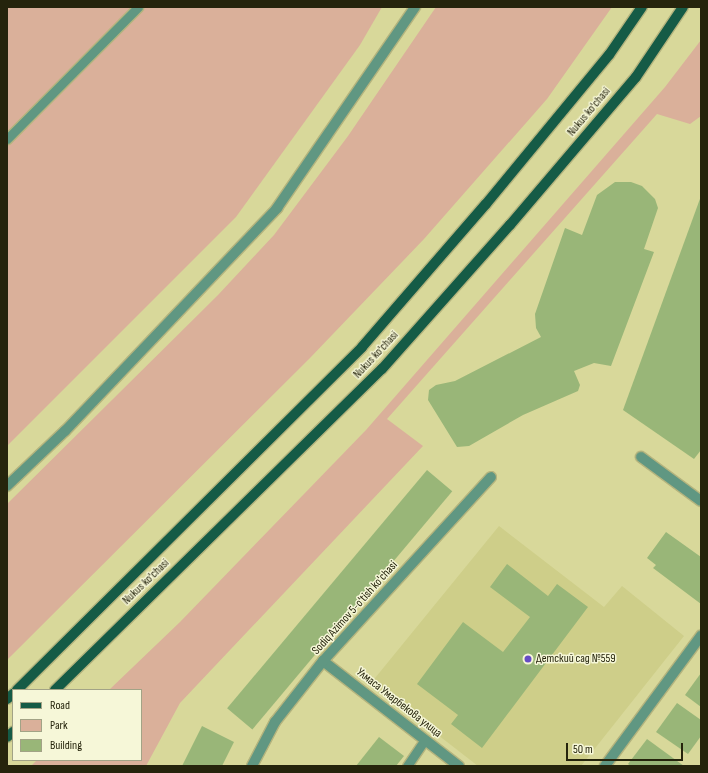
<!DOCTYPE html>
<html>
<head>
<meta charset="utf-8">
<style>
  body { margin:0 }
  #map { position:relative; width:708px; height:773px; overflow:hidden; background:#d8d89a; font-family:"Sofia Sans Condensed",sans-serif }
  div>[style] { position:absolute }
  .built>* { inset:0; background:#cece89 }
  .green>* { inset:0; background:#dab09a }
  .building>* { inset:0; background:#99b678; transform-origin:0 0 }
  .roads { filter:drop-shadow(1px 0 #b4b47e) drop-shadow(-1px 0 #b4b47e) drop-shadow(0 1px #b4b47e) drop-shadow(0 -1px #b4b47e) }
  .lane>* { height:9px; margin:-4.5px; padding:0 4.5px; transform-origin:4.5px; border-radius:4.5px; background:#609782 }
  .street>* { height:10px; margin:-5px; padding:0 5px; transform-origin:5px; border-radius:5px; background:#609782 }
  .primary>* { height:10px; margin:-5px; padding:0 5px; transform-origin:5px; border-radius:5px; background:#155b46 }
  .dots>* { width:11px; height:11px; translate:-50% -50%; box-sizing:border-box; border:2px solid #f6f7d8; border-radius:50% }
  span { translate:-50% -50%; white-space:nowrap; text-align:center; line-height:1.15; -webkit-text-stroke:3px #f6f7d8; paint-order:stroke }
  .street-label { font-size:12px; color:#25240c }
  .poi-label { font-size:12px; color:#25240c }
  .left { translate:0 -50%; text-align:left }
  .frame { position:absolute; inset:0; border:8px solid #25240c; pointer-events:none }
  .legend { position:absolute; left:12px; top:689px; width:130px; height:72px; box-sizing:border-box; background:#f6f7d8; border:1px solid #a2a386; margin:0; padding:5px 7px; list-style:none; font-size:12px; color:#25240c }
  .legend li { display:flex; align-items:center; gap:8px; height:20px }
  .legend b { width:20px; border:1px solid #a2a386 }
  .scale { position:absolute; left:566px; top:743px; width:117px; height:18px; box-sizing:border-box; border:2px solid #25240c; border-top:0; padding-left:5px; font-size:12px; line-height:14px; white-space:nowrap; color:#25240c; -webkit-text-stroke:3px #f6f7d8; paint-order:stroke }
</style>
</head>
<body>
<div id="map">
  <div class="built">
    <i style="clip-path:polygon(499px 526px,604px 607px,622px 586px,684px 636px,581px 766px,478px 766px,371px 683px)"></i>
  </div>
  <div class="green">
    <i style="clip-path:polygon(7px 7px,382px 7px,360px 45px,236px 217px,7px 446px)"></i>
    <i style="clip-path:polygon(436px 7px,612px 7px,547px 99px,424px 239px,309px 359px,7px 660px,7px 504px,218px 295px,274px 235px,348px 136px)"></i>
    <i style="clip-path:polygon(701px 40px,701px 116px,690px 124px,657px 114px,387px 419px,423px 446px,180px 703px,146px 766px,31px 766px,37px 760px,141px 760px,141px 690px,109px 690px,180px 622px,366px 430px,665px 87px)"></i>
  </div>
  <div class="building">
    <i style="clip-path:polygon(615px 182px,631px 182px,642px 186px,655px 199px,658px 208px,644px 249px,654px 252px,611px 366px,594px 363px,574px 371px,580px 385px,578px 391px,523px 415px,469px 446px,457px 447px,428px 400px,429px 390px,436px 385px,455px 381px,541px 337px,536px 328px,535px 314px,565px 228px,582px 235px,597px 195px)"></i>
    <i style="clip-path:polygon(701px 196px,701px 450px,694px 459px,623px 410px)"></i>
    <i style="left:427px;top:470px;width:33px;height:311px;rotate:40deg"></i>
    <i style="clip-path:polygon(666px 532px,701px 557px,701px 604px,653px 568px,656px 565px,647px 558px)"></i>
    <i style="clip-path:polygon(507px 564px,548px 596px,557px 584px,588px 607px,482px 748px,451px 724px,458px 715px,417px 684px,463px 622px,503px 652px,530px 617px,490px 587px)"></i>
    <i style="clip-path:polygon(701px 673px,701px 707px,685px 695px)"></i>
    <i style="clip-path:polygon(677px 703px,701px 720px,701px 736px,688px 754px,656px 732px)"></i>
    <i style="clip-path:polygon(202px 726px,234px 742px,222px 766px,182px 766px)"></i>
    <i style="clip-path:polygon(379px 737px,404px 756px,396px 766px,356px 766px)"></i>
    <i style="clip-path:polygon(647px 739px,684px 766px,631px 766px,628px 764px)"></i>
  </div>
  <div class="roads">
    <div class="lane">
      <i style="left:7px;top:139px;width:186px;rotate:-45.2deg"></i>
      <i style="left:407px;top:766px;width:32px;rotate:-56deg"></i>
    </div>
    <div class="street">
      <i style="left:641px;top:457px;width:74px;rotate:36.3deg"></i>
      <i style="left:7px;top:486px;width:80px;rotate:-43.5deg"></i>
      <i style="left:65px;top:431px;width:308px;rotate:-46.4deg"></i>
      <i style="left:277px;top:208px;width:244px;rotate:-55.5deg"></i>
      <i style="left:323px;top:661px;width:172px;rotate:37.7deg"></i>
      <i style="left:252px;top:766px;width:50px;rotate:-62.4deg"></i>
      <i style="left:275px;top:722px;width:78px;rotate:-51.8deg"></i>
      <i style="left:323px;top:661px;width:249px;rotate:-47.6deg"></i>
      <i style="left:605px;top:766px;width:162px;rotate:-53.6deg"></i>
    </div>
    <div class="primary">
      <i style="left:17px;top:690px;width:486px;rotate:-44.8deg"></i>
      <i style="left:362px;top:347px;width:189px;rotate:-49.1deg"></i>
      <i style="left:486px;top:204px;width:193px;rotate:-50.5deg"></i>
      <i style="left:609px;top:55px;width:58px;rotate:-55.5deg"></i>
      <i style="left:55px;top:690px;width:458px;rotate:-44.5deg"></i>
      <i style="left:382px;top:369px;width:193px;rotate:-48.4deg"></i>
      <i style="left:510px;top:225px;width:194px;rotate:-49.6deg"></i>
      <i style="left:636px;top:77px;width:84px;rotate:-56.1deg"></i>
      <i style="left:7px;top:699px;width:8px;rotate:-40deg"></i>
      <i style="left:7px;top:737px;width:8px;rotate:-40deg"></i>
    </div>
  </div>
  <div class="dots">
    <i style="left:528px;top:659px;background:#664cc5"></i>
  </div>
  <div class="street-label">
    <span style="left:589px;top:112px;rotate:-50deg">Nukus ko'chasi</span>
    <span style="left:376px;top:355px;rotate:-47deg">Nukus ko'chasi</span>
    <span style="left:146px;top:582px;rotate:-44deg">Nukus ko'chasi</span>
    <span style="left:355px;top:608px;rotate:-48deg">Sodiq Azimov 5-o'tish ko'chasi</span>
    <span style="left:399px;top:703px;rotate:38deg">Улмаса Умарбекова улица</span>
  </div>
  <div class="poi-label">
    <span class="left" style="left:536px;top:659px">Детский сад №559</span>
  </div>
  <div class="frame"></div>
  <ul class="legend">
  <li><b style="height:5px;background:#155b46"></b>Road</li>
  <li><b style="height:11px;background:#dab09a"></b>Park</li>
  <li><b style="height:11px;background:#99b678"></b>Building</li>
  </ul>
  <div class="scale">50 m</div>
</div>
</body>
</html>
